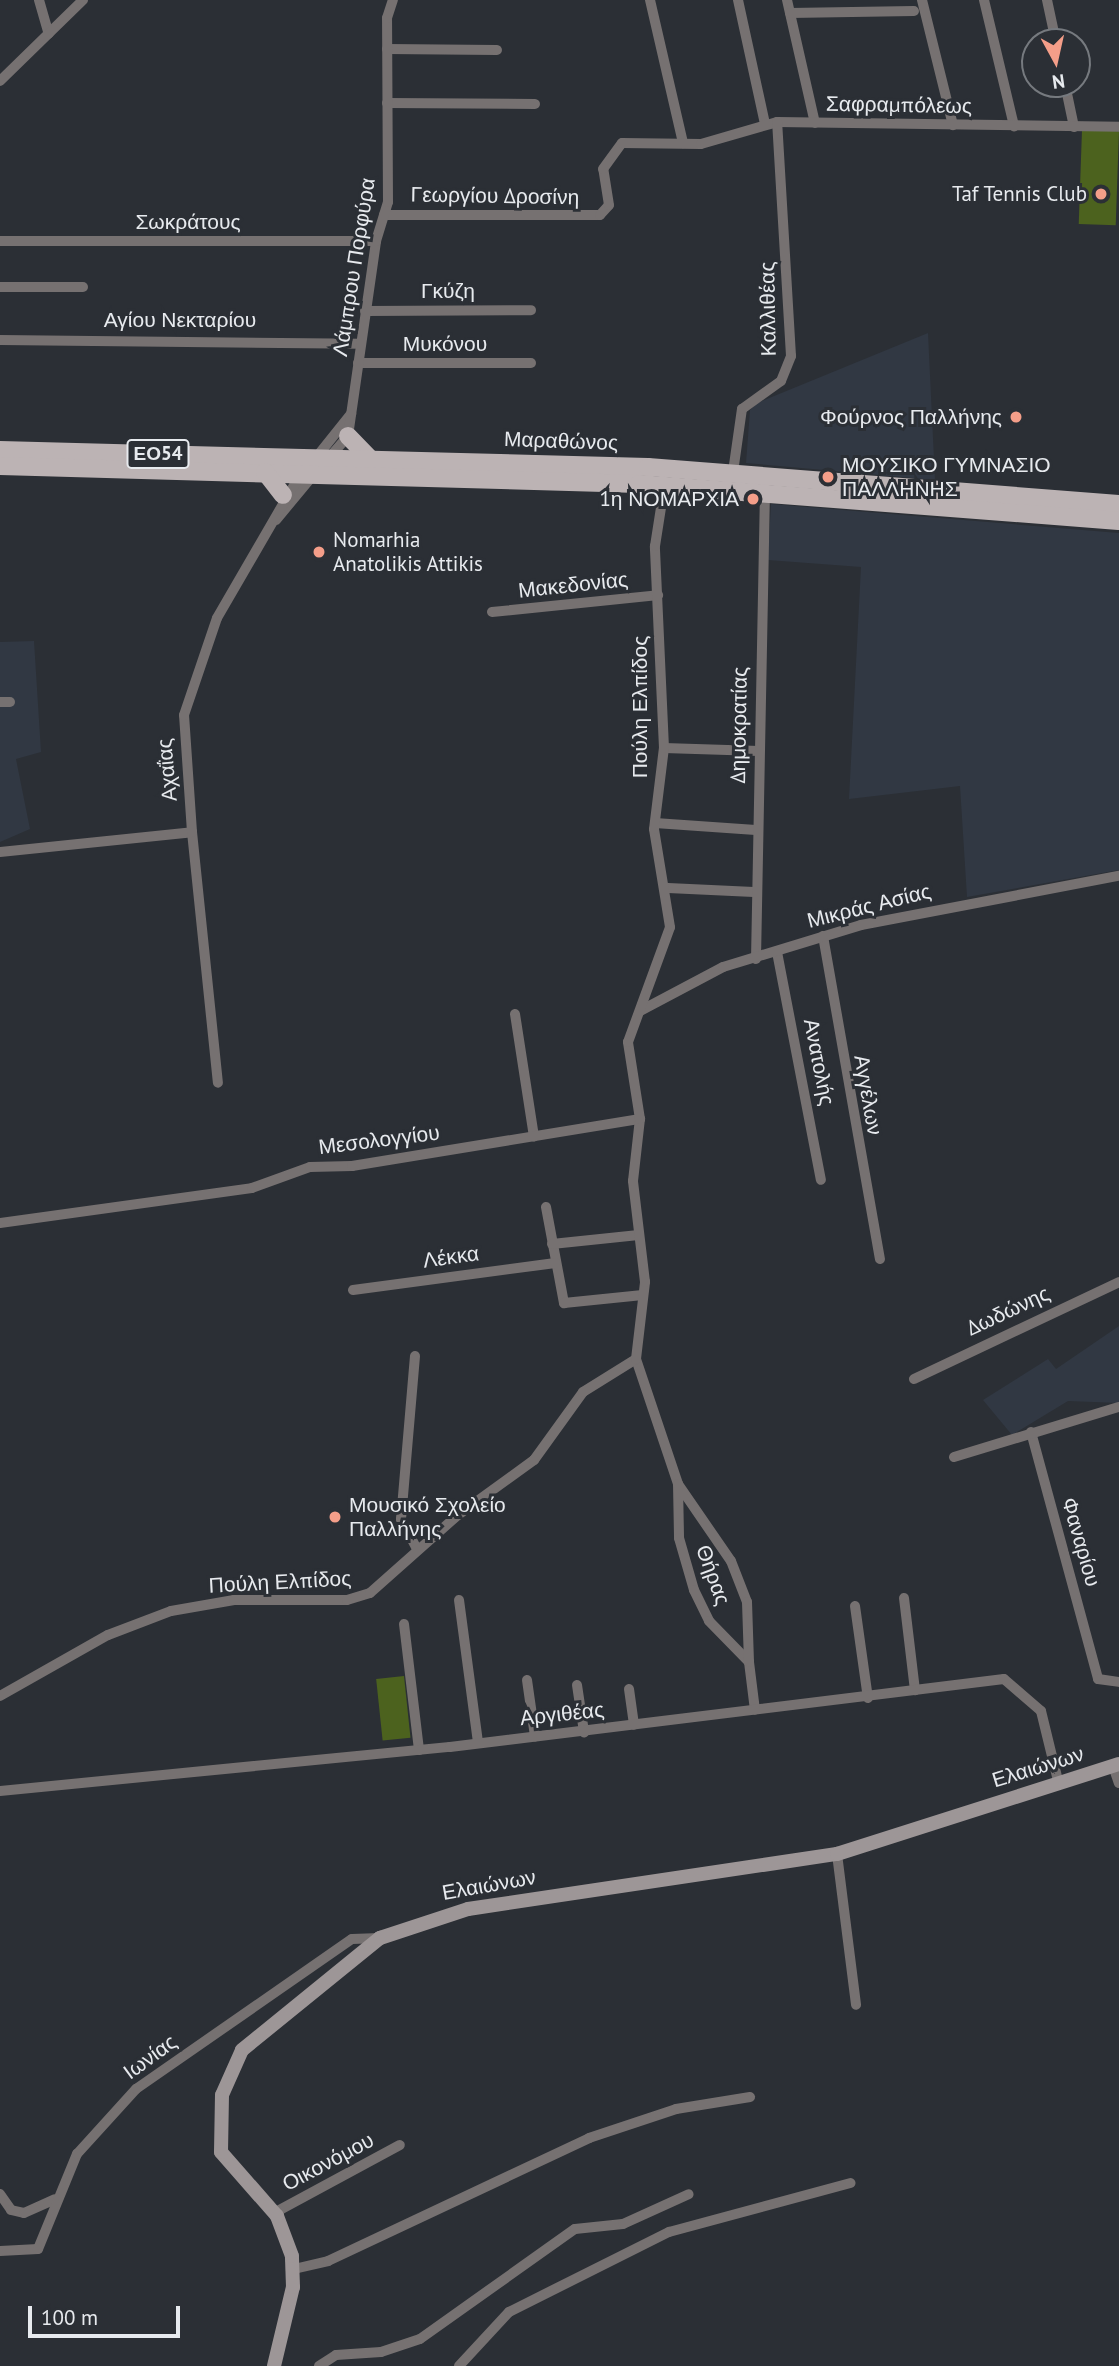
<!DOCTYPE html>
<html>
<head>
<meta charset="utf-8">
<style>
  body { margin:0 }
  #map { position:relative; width:1119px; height:2366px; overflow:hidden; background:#2b2f35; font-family:"PT Sans",sans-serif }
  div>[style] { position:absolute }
  .built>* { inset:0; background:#313843 }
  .green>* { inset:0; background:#4c621e; transform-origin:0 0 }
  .street>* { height:10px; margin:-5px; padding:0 5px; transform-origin:5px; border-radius:5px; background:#767171 }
  .secondary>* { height:14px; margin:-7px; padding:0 7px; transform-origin:7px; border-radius:7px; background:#9d9697 }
  .primary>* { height:18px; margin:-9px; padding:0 9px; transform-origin:9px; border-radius:9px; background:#bcb3b4 }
  .dots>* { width:19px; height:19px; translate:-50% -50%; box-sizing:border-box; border:4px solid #2b2f35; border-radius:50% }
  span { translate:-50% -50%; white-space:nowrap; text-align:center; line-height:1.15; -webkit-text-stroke:6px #2b2f35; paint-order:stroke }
  .shield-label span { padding:2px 5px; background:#2b2f35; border:2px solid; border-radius:5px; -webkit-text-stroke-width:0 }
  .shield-label { font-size:19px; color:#e7eaee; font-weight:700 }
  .street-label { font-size:21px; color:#e7eaee }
  .poi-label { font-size:21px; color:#e7eaee }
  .right { translate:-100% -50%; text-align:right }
  .left { translate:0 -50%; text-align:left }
  .north { position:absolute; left:1021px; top:28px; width:70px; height:70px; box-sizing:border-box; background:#2b2f35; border:2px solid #767a7f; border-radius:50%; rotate:172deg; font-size:19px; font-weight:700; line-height:28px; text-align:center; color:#e7eaee }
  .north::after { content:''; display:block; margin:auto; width:24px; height:32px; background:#f49e89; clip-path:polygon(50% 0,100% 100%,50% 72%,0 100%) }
  .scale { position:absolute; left:28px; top:2306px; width:152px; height:32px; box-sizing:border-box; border:4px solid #e7eaee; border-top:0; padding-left:9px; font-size:21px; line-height:24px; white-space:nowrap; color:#e7eaee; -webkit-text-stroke:5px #2b2f35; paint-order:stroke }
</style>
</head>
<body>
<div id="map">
  <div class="built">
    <i style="clip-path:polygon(928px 333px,935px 480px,746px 463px,750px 410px,757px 403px)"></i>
    <i style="clip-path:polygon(771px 504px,1119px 533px,1119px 870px,967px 897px,960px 786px,849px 799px,861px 567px,768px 560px)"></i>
    <i style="clip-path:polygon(34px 641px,41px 752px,16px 759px,30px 829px,0 842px,0 642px)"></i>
    <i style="clip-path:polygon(1119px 1326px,1119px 1403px,1068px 1401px,1012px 1435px,983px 1400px,1048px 1359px,1056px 1369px)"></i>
  </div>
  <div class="green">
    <i style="left:1082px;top:130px;width:37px;height:94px;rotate:2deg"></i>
    <i style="left:404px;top:1676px;width:62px;height:28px;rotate:84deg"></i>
  </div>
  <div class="street">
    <i style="left:39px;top:0;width:35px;rotate:74deg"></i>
    <i style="left:650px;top:0;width:147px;rotate:77deg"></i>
    <i style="left:738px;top:0;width:127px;rotate:77.7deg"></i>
    <i style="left:787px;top:0;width:126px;rotate:77.2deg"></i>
    <i style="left:922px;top:0;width:129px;rotate:76.1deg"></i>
    <i style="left:984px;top:0;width:130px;rotate:76.6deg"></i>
    <i style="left:1047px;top:0;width:43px;rotate:77.9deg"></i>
    <i style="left:790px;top:13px;width:124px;rotate:-0.9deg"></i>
    <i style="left:387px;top:49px;width:110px;rotate:0.5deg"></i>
    <i style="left:0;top:81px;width:116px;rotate:-44.3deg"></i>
    <i style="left:1065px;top:84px;width:44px;rotate:78.2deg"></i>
    <i style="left:387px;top:103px;width:148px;rotate:0.4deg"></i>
    <i style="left:384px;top:215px;width:216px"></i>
    <i style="left:600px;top:215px;width:13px;rotate:-48deg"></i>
    <i style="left:609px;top:205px;width:36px;rotate:-99deg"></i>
    <i style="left:603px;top:169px;width:32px;rotate:-54deg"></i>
    <i style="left:622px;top:143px;width:79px;rotate:0.7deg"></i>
    <i style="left:701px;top:144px;width:79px;rotate:-16.1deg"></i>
    <i style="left:777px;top:122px;width:342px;rotate:0.8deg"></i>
    <i style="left:0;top:241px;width:376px"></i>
    <i style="left:0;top:287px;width:83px"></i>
    <i style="left:365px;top:311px;width:166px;rotate:-0.3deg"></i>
    <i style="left:0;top:340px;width:360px;rotate:0.6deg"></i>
    <i style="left:358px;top:363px;width:173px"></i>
    <i style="left:315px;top:459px;width:58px;rotate:-51.3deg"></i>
    <i style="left:328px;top:459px;width:30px;rotate:-49deg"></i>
    <i style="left:348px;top:436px;width:197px;rotate:-81.8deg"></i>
    <i style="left:376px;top:241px;width:41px;rotate:-72.9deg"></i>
    <i style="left:388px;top:202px;width:184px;rotate:-90.3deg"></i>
    <i style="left:387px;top:18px;width:19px;rotate:-72deg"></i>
    <i style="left:733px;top:472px;width:64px;rotate:-81.9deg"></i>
    <i style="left:742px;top:409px;width:48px;rotate:-35.7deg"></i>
    <i style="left:781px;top:381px;width:27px;rotate:-68deg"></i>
    <i style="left:791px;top:356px;width:234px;rotate:-93.4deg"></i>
    <i style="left:276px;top:520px;width:61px;rotate:-50.3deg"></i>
    <i style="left:492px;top:612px;width:167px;rotate:-5.8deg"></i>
    <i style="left:0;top:702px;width:10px"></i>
    <i style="left:664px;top:748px;width:95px;rotate:1.8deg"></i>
    <i style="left:655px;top:823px;width:101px;rotate:4deg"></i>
    <i style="left:192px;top:832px;width:252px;rotate:84.1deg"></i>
    <i style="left:0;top:852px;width:193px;rotate:-5.9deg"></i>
    <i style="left:192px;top:832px;width:117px;rotate:-93.9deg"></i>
    <i style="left:184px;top:715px;width:102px;rotate:-71.2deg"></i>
    <i style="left:217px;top:618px;width:168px;rotate:-59.9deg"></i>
    <i style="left:668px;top:888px;width:86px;rotate:2.7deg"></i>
    <i style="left:823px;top:936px;width:328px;rotate:80deg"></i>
    <i style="left:777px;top:952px;width:232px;rotate:79.1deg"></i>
    <i style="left:756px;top:959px;width:467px;rotate:-88.9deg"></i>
    <i style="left:640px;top:1011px;width:94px;rotate:-27.9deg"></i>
    <i style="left:723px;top:967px;width:144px;rotate:-16.9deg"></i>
    <i style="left:861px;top:925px;width:263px;rotate:-10.8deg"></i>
    <i style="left:515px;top:1014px;width:124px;rotate:81.2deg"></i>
    <i style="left:546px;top:1207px;width:98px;rotate:79.4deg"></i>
    <i style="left:564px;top:1303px;width:79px;rotate:-5.8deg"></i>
    <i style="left:0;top:1223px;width:254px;rotate:-7.9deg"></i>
    <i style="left:252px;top:1188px;width:62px;rotate:-19.9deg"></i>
    <i style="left:310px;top:1167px;width:42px;rotate:-1.4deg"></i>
    <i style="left:352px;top:1166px;width:292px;rotate:-9.3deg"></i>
    <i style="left:552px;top:1244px;width:87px;rotate:-5.9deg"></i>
    <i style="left:353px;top:1290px;width:204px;rotate:-7.6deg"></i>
    <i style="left:415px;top:1356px;width:164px;rotate:94.9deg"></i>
    <i style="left:401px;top:1519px;width:34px;rotate:62deg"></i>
    <i style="left:636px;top:1359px;width:132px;rotate:71.4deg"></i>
    <i style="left:678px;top:1484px;width:54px;rotate:88.9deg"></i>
    <i style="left:679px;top:1538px;width:54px;rotate:73.9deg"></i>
    <i style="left:694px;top:1590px;width:34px;rotate:64deg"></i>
    <i style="left:709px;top:1621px;width:57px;rotate:45.7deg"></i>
    <i style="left:749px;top:1662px;width:48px;rotate:82.9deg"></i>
    <i style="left:914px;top:1379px;width:227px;rotate:-25.3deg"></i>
    <i style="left:1031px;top:1432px;width:256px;rotate:74.8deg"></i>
    <i style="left:1098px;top:1679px;width:21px;rotate:8deg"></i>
    <i style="left:954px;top:1457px;width:172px;rotate:-16.9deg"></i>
    <i style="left:678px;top:1484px;width:93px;rotate:55.5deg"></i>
    <i style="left:731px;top:1561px;width:44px;rotate:68.7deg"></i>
    <i style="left:747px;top:1602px;width:60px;rotate:88.1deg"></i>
    <i style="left:904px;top:1598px;width:93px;rotate:83.2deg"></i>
    <i style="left:459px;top:1600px;width:143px;rotate:82.4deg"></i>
    <i style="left:855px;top:1606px;width:93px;rotate:82deg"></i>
    <i style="left:404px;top:1624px;width:127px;rotate:83.2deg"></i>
    <i style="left:527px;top:1680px;width:57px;rotate:81.9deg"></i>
    <i style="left:577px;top:1685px;width:48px;rotate:81.5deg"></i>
    <i style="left:629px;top:1689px;width:36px;rotate:82deg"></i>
    <i style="left:0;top:1696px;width:124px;rotate:-29.5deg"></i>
    <i style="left:108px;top:1635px;width:67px;rotate:-20.9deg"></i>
    <i style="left:171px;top:1611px;width:64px;rotate:-9.9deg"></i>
    <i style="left:234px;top:1600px;width:113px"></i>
    <i style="left:347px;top:1600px;width:24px;rotate:-17deg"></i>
    <i style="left:370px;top:1593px;width:118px;rotate:-41.6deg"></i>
    <i style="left:458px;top:1515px;width:94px;rotate:-35.9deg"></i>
    <i style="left:534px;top:1460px;width:84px;rotate:-54.2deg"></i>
    <i style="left:583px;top:1392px;width:62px;rotate:-31.9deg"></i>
    <i style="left:636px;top:1359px;width:78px;rotate:-83.3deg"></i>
    <i style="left:645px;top:1282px;width:102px;rotate:-96.8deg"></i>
    <i style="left:633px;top:1181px;width:62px;rotate:-83.6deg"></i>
    <i style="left:640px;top:1119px;width:78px;rotate:-98.9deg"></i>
    <i style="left:628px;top:1042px;width:122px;rotate:-69.9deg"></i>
    <i style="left:670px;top:927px;width:99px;rotate:-99.3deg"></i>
    <i style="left:654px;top:829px;width:82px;rotate:-83deg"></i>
    <i style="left:664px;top:748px;width:202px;rotate:-92.6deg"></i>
    <i style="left:655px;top:546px;width:65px;rotate:-81.1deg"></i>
    <i style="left:1113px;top:1766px;width:18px;rotate:71deg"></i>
    <i style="left:0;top:1791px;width:452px;rotate:-5.6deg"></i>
    <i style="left:450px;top:1747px;width:558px;rotate:-7deg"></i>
    <i style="left:1004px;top:1679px;width:49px;rotate:40.9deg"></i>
    <i style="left:1041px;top:1711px;width:72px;rotate:76.3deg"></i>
    <i style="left:837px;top:1854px;width:152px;rotate:82.8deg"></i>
    <i style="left:0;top:2194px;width:19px;rotate:55deg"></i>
    <i style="left:11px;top:2210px;width:13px;rotate:13deg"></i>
    <i style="left:24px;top:2213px;width:34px;rotate:-24deg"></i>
    <i style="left:274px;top:2213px;width:143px;rotate:-28.4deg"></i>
    <i style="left:0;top:2251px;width:38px;rotate:-3deg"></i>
    <i style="left:38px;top:2249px;width:103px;rotate:-67.7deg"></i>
    <i style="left:77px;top:2154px;width:88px;rotate:-47.8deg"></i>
    <i style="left:136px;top:2089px;width:263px;rotate:-34.8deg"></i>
    <i style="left:352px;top:1939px;width:28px;rotate:-2deg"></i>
    <i style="left:294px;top:2269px;width:35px;rotate:-13deg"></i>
    <i style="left:328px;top:2261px;width:289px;rotate:-25.2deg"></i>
    <i style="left:589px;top:2138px;width:92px;rotate:-18.4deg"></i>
    <i style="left:676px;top:2109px;width:75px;rotate:-9.2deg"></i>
    <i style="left:319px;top:2366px;width:20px;rotate:-33deg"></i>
    <i style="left:336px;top:2355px;width:45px;rotate:-3.8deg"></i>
    <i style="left:381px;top:2352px;width:41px;rotate:-18.4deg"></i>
    <i style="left:420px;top:2339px;width:190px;rotate:-35.4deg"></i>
    <i style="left:575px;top:2229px;width:48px;rotate:-5.9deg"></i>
    <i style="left:623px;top:2224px;width:72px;rotate:-24.4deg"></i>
    <i style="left:459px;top:2366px;width:74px;rotate:-47.2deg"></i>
    <i style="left:509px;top:2312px;width:179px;rotate:-26.6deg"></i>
    <i style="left:669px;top:2232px;width:188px;rotate:-15.1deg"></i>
  </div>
  <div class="secondary">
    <i style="left:274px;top:2366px;width:81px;rotate:-76.5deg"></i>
    <i style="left:293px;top:2287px;width:31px;rotate:-92deg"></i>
    <i style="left:292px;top:2256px;width:43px;rotate:-110.6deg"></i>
    <i style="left:277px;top:2216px;width:85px;rotate:-131.2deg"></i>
    <i style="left:221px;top:2152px;width:57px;rotate:-89deg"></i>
    <i style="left:222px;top:2095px;width:49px;rotate:-66deg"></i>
    <i style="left:242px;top:2050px;width:178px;rotate:-39.1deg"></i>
    <i style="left:380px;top:1938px;width:93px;rotate:-18.2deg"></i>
    <i style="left:468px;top:1909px;width:373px;rotate:-8.5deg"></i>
    <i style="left:837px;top:1854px;width:296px;rotate:-17.7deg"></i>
  </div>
  <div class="primary">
    <i style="left:348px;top:436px;width:30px;rotate:46deg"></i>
    <i style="left:0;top:450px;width:648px;rotate:1.5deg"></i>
    <i style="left:648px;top:467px;width:472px;rotate:4.5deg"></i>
    <i style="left:0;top:466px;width:639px;rotate:1.61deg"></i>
    <i style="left:639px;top:484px;width:481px;rotate:4.4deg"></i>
    <i style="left:265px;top:472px;width:29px;rotate:52deg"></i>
  </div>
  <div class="dots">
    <i style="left:1101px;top:194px;background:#f49e89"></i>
    <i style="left:1016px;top:417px;background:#f49e89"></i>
    <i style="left:828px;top:477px;background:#f49e89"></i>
    <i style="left:753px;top:499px;background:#f49e89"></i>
    <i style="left:319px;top:552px;background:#f49e89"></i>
    <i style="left:335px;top:1517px;background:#f49e89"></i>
  </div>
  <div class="shield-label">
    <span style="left:158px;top:454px">ΕΟ54</span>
  </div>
  <div class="street-label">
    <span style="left:899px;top:105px;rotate:1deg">Σαφραμπόλεως</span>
    <span style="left:495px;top:196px;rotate:1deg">Γεωργίου Δροσίνη</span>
    <span style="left:188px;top:222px">Σωκράτους</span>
    <span style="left:354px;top:267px;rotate:-81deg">Λάμπρου Πορφύρα</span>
    <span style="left:448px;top:291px">Γκύζη</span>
    <span style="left:768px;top:309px;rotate:-91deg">Καλλιθέας</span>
    <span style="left:180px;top:320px">Αγίου Νεκταρίου</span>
    <span style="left:445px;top:344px">Μυκόνου</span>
    <span style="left:561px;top:441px;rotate:2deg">Μαραθώνος</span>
    <span style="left:573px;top:585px;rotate:-6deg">Μακεδονίας</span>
    <span style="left:640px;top:707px;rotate:-90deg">Πούλη Ελπίδος</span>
    <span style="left:739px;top:725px;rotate:-89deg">Δημοκρατίας</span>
    <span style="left:167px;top:770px;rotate:-95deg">Αχαΐας</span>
    <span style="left:869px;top:906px;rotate:-14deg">Μικράς Ασίας</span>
    <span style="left:819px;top:1062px;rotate:79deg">Ανατολής</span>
    <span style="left:868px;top:1095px;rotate:80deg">Αγγέλων</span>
    <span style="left:379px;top:1140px;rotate:-7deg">Μεσολογγίου</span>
    <span style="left:451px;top:1257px;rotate:-8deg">Λέκκα</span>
    <span style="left:1008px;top:1311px;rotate:-25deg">Δωδώνης</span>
    <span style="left:1081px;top:1542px;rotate:74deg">Φαναρίου</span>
    <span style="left:713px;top:1575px;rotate:70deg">Θήρας</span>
    <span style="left:280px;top:1582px;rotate:-3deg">Πούλη Ελπίδος</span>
    <span style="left:562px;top:1714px;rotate:-6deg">Αργιθέας</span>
    <span style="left:1038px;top:1767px;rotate:-17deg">Ελαιώνων</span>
    <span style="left:489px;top:1885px;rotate:-10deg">Ελαιώνων</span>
    <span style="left:150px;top:2057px;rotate:-36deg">Ιωνίας</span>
    <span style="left:328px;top:2162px;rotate:-28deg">Οικονόμου</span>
  </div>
  <div class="poi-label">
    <span class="right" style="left:1087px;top:194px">Taf Tennis Club</span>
    <span class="right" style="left:1002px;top:417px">Φούρνος Παλλήνης</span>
    <span class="left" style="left:842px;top:477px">ΜΟΥΣΙΚΟ ΓΥΜΝΑΣΙΟ<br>ΠΑΛΛΗΝΗΣ</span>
    <span class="right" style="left:739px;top:499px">1η ΝΟΜΑΡΧΙΑ</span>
    <span class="left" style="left:333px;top:552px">Nomarhia<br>Anatolikis Attikis</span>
    <span class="left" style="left:349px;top:1517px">Μουσικό Σχολείο<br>Παλλήνης</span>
  </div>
  <div class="north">N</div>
  <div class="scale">100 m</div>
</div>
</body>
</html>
